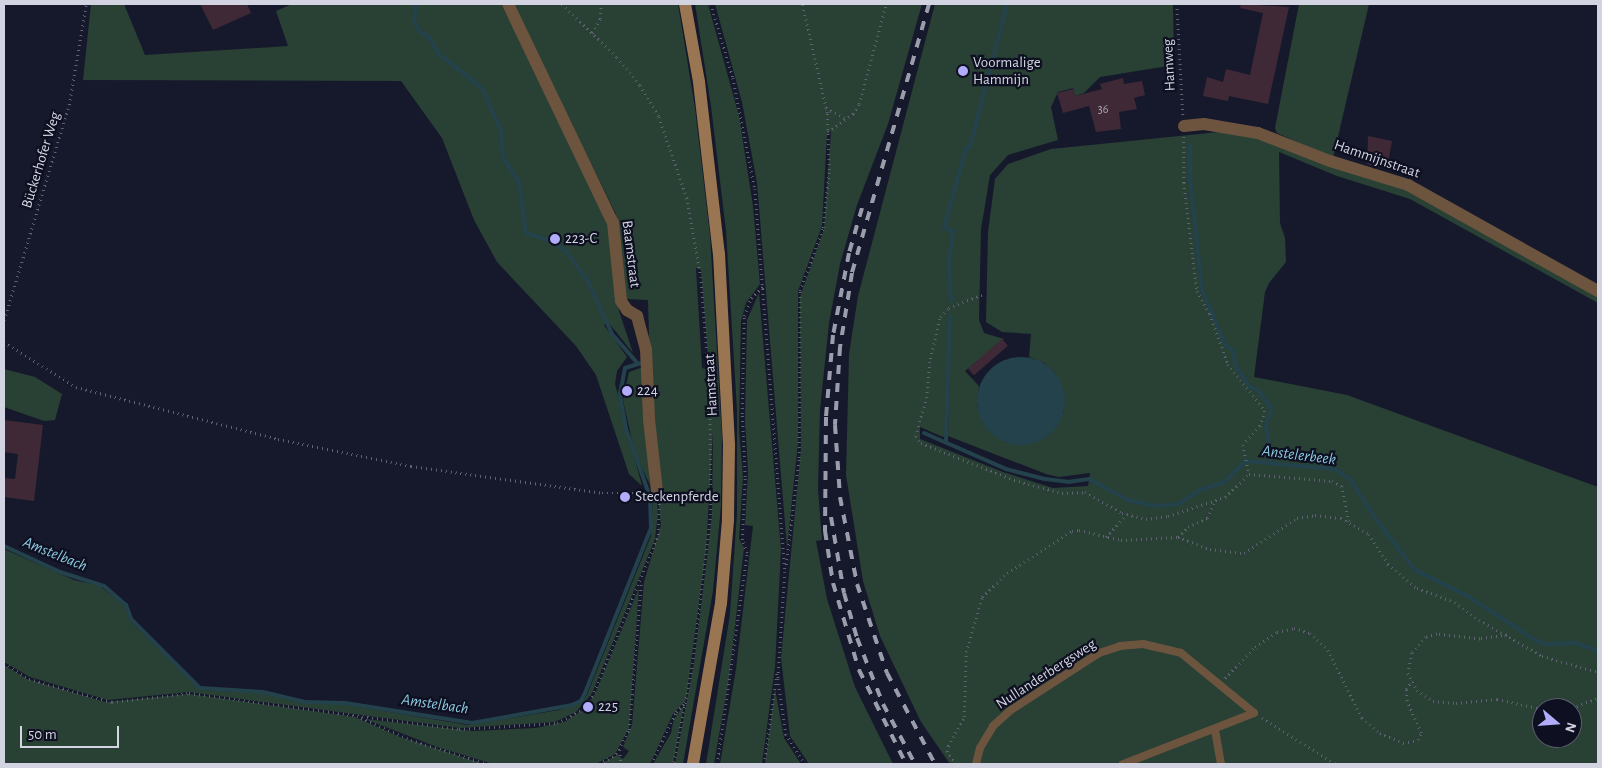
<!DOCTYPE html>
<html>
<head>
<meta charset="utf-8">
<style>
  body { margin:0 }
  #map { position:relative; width:1602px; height:768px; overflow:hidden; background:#16192b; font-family:"Alegreya Sans",sans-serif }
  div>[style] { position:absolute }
  .green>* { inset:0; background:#294034 }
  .water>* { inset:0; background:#23424c }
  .round { border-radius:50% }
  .stream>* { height:4px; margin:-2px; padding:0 2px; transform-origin:2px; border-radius:2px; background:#23424c }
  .building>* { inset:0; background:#3f2937; transform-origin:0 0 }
  .path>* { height:2.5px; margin-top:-1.25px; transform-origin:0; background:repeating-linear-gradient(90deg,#5f6272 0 1px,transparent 0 5px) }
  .lane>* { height:8px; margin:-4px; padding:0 4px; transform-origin:4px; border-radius:4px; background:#6c543f }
  .street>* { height:12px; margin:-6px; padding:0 6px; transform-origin:6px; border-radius:6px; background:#6c543f }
  .secondary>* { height:12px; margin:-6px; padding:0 6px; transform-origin:6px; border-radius:6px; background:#9a7552 }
  .rail>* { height:4px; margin-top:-2px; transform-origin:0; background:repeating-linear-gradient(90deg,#9a9dab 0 9px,transparent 0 18px) }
  .dots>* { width:14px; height:14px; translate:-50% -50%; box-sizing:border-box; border:2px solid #0e1021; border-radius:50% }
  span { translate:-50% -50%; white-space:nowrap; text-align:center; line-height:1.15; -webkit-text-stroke:4.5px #0e1021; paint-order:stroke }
  .number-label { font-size:12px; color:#adaab6 }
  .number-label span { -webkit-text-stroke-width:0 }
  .poi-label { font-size:15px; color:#d2d5e1 }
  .left { translate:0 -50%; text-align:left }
  .street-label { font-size:15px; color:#d2d5e1 }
  .water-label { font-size:16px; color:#8dcbe0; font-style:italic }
  .frame { position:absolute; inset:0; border:5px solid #d2d5e1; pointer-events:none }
  .north { position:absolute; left:1532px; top:698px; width:50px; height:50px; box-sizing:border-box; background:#0e1021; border:1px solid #5c5f6e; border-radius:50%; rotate:108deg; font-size:14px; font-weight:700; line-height:20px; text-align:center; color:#d2d5e1 }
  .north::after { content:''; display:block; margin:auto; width:18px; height:22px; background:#b1adfa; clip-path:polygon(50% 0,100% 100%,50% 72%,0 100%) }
  .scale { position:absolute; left:20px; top:726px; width:99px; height:22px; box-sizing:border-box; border:2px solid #d2d5e1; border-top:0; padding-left:6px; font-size:15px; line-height:18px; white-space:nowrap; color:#d2d5e1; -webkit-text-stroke:4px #0e1021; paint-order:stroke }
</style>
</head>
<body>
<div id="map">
  <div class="green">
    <i style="clip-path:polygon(91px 4px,124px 4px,145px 55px,288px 46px,276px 11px,292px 4px,501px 4px,585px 166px,609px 230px,619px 311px,633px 353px,608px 322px,604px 325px,627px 357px,617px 371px,615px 384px,642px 486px,629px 474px,596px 375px,576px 346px,497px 262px,474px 220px,442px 138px,401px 81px,83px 80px)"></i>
    <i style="clip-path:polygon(evenodd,512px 4px,678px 4px,695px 108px,710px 235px,722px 436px,721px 506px,713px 591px,683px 764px,675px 764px,694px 663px,706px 567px,712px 514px,713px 431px,706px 550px,686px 700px,673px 714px,650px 764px,601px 764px,617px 755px,623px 759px,629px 751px,623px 747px,632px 725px,644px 582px,661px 525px,652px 439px,648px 300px,626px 299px,616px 214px,512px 4px,696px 268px,701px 270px,709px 370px,702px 368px,696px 268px)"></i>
    <i style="clip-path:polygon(695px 4px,708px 4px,739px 116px,753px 206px,760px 284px,746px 303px,741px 321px,739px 429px,743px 477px,739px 539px,744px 548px,729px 678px,714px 764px,706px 764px,730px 614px,737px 513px,737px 410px,726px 231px,711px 106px)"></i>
    <i style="clip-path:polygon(715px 4px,922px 4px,888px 124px,857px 205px,840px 264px,829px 323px,820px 410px,818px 489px,822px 540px,816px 541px,827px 599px,855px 687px,893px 764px,809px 764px,790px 736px,781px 658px,801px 449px,800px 297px,824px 229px,831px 131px,827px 134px,822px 226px,798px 291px,798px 443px,787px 548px,757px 183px,742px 102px)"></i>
    <i style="clip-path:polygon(evenodd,935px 4px,1173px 4px,1174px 65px,1100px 77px,1084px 93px,1075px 96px,1073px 88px,1058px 92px,1051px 107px,1058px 140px,1008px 155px,990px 175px,981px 229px,979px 320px,984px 333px,1004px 339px,965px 371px,979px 386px,977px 405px,983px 423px,1005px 442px,1015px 444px,1041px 440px,1055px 428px,1064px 411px,1064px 394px,1056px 374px,1044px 363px,1029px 357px,1031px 334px,1002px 332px,986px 322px,988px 232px,995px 179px,1008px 164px,1051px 149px,1219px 132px,1262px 139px,1394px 184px,1598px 296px,1598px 303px,1410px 199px,1337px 176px,1279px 152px,1280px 223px,1285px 238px,1286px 262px,1269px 283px,1265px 292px,1254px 377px,1347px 395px,1598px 487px,1598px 764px,950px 764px,921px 722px,880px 636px,863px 581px,846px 475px,849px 354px,858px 296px,935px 4px,951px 316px,948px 436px,1046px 474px,1059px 477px,1090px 473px,1088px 486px,1053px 488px,1003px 472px,920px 439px,920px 427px,943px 437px,946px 434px,951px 316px,935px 4px,1542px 708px,1572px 708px,1572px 738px,1542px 738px,1542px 708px)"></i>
    <i style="clip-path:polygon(1299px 4px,1369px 4px,1333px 158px,1277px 133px,1275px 128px)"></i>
    <i style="clip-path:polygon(759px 293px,781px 549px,775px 667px,762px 764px,720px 764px,736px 669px,753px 526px,745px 525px,748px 472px,745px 420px,747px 320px)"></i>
    <i style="clip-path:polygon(643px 367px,650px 485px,635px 454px,623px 400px,629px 372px)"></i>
    <i style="clip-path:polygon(4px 369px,35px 377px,62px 394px,55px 420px,44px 421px,4px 407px)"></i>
    <i style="clip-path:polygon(653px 494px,656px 494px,658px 513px,655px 539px,592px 693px,576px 712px,555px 722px,460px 728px,189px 692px,108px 700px,30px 677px,4px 662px,4px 549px,74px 580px,100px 586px,124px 605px,131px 622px,201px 690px,264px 693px,301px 703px,342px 704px,468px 725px,559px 710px,582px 702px,587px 695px,651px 536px)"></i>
    <i style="clip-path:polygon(639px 588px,629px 728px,615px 754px,596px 764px,493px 764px,437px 747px,365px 719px,473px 731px,536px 728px,564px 722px,584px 709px,595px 694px)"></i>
    <i style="clip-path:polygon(4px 665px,27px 679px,105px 702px,189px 694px,355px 717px,400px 737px,484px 764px,4px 764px)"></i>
    <i style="clip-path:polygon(775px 689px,784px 738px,801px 764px,765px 764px)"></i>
    <i style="clip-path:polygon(684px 705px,673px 764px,653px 764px,671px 733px,674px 719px)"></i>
  </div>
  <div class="water">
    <i class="round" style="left:977px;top:357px;width:88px;height:88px"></i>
  </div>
  <div class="stream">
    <i style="left:416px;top:4px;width:16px;rotate:97deg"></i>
    <i style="left:414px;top:20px;width:12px;rotate:66deg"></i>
    <i style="left:419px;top:31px;width:12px;rotate:31deg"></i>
    <i style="left:429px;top:37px;width:20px;rotate:60deg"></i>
    <i style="left:439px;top:54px;width:55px;rotate:38.3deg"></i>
    <i style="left:482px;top:88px;width:47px;rotate:66.2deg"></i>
    <i style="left:501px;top:131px;width:27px;rotate:86deg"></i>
    <i style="left:503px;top:158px;width:29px;rotate:56deg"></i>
    <i style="left:519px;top:182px;width:51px;rotate:82.2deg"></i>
    <i style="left:526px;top:233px;width:26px;rotate:18deg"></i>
    <i style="left:551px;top:241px;width:18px;rotate:34deg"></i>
    <i style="left:566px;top:251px;width:37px;rotate:54deg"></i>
    <i style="left:588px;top:281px;width:58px;rotate:65.6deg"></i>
    <i style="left:612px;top:334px;width:38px;rotate:49deg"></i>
    <i style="left:1190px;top:145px;width:32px;rotate:90deg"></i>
    <i style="left:1190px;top:177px;width:114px;rotate:83.9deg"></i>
    <i style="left:1202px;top:290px;width:59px;rotate:66.9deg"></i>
    <i style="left:1225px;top:344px;width:11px;rotate:41deg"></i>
    <i style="left:1233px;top:351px;width:14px;rotate:82deg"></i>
    <i style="left:1235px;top:365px;width:27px;rotate:56deg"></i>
    <i style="left:1250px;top:387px;width:9px;rotate:21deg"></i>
    <i style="left:1258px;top:390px;width:24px;rotate:54deg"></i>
    <i style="left:1272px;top:409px;width:17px;rotate:111deg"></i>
    <i style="left:1266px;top:425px;width:39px;rotate:83deg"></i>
    <i style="left:951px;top:301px;width:38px;rotate:-93deg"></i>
    <i style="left:949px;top:263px;width:32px;rotate:-83deg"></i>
    <i style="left:953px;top:231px;width:9px;rotate:-162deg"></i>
    <i style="left:944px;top:228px;width:83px;rotate:-74.6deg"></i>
    <i style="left:966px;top:148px;width:4px;rotate:-14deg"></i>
    <i style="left:970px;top:147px;width:148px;rotate:-75.5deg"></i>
    <i style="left:924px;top:433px;width:90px;rotate:23.7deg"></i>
    <i style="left:1006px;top:469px;width:40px;rotate:14.4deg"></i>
    <i style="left:1045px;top:479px;width:23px;rotate:7deg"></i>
    <i style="left:1068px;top:482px;width:21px;rotate:-8deg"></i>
    <i style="left:1089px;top:479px;width:44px;rotate:28.3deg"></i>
    <i style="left:1128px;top:500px;width:28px;rotate:13deg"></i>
    <i style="left:1155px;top:506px;width:24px;rotate:-5deg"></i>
    <i style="left:1179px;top:504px;width:23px;rotate:-34deg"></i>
    <i style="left:1198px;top:491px;width:28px;rotate:-19deg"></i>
    <i style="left:1224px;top:482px;width:30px;rotate:-44deg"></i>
    <i style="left:1246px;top:461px;width:89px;rotate:5.1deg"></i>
    <i style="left:1335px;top:469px;width:18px;rotate:34deg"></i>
    <i style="left:1350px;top:479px;width:50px;rotate:57.3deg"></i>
    <i style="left:1377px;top:521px;width:62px;rotate:52.2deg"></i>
    <i style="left:1415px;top:570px;width:60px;rotate:26.6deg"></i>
    <i style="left:1469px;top:597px;width:79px;rotate:33.1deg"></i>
    <i style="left:1535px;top:640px;width:11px;rotate:22deg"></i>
    <i style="left:1545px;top:644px;width:31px;rotate:-2deg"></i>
    <i style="left:1576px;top:643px;width:23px;rotate:20deg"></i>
    <i style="left:946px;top:441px;width:125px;rotate:-88.2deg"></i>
    <i style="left:4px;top:546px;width:62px;rotate:24.9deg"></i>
    <i style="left:60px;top:572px;width:46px;rotate:17.7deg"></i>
    <i style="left:104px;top:586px;width:29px;rotate:41deg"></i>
    <i style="left:126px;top:605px;width:15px;rotate:70deg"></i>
    <i style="left:131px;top:619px;width:98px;rotate:45deg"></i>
    <i style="left:200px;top:688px;width:63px;rotate:3.6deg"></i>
    <i style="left:263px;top:692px;width:43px;rotate:13.4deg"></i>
    <i style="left:305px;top:702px;width:40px;rotate:1.4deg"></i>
    <i style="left:345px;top:703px;width:129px;rotate:8.9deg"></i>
    <i style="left:472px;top:723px;width:102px;rotate:-10.2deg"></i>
    <i style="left:572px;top:705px;width:10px;rotate:-24deg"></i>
    <i style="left:581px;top:701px;width:9px;rotate:-63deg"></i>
    <i style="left:585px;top:693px;width:178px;rotate:-68.2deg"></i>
    <i style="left:651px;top:528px;width:31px;rotate:-92deg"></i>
    <i style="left:650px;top:497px;width:72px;rotate:-109.4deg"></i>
    <i style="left:626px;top:429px;width:36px;rotate:-100deg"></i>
    <i style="left:620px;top:394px;width:26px;rotate:-79deg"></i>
    <i style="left:625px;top:368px;width:17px;rotate:-17deg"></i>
  </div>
  <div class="building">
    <i style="clip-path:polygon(200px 4px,247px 4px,251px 13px,213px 30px)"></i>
    <i style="clip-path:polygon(1241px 4px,1289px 7px,1268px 104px,1229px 96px,1228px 101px,1203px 96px,1207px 77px,1223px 82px,1226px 69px,1250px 75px,1263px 13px,1240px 8px)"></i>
    <i style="clip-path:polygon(1123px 78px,1124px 84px,1142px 81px,1145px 95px,1134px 98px,1137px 109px,1119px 112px,1121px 129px,1096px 132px,1089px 106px,1063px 113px,1057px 93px,1073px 89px,1075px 96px,1102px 89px,1100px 84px)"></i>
    <i style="clip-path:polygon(1368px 136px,1392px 141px,1387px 169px,1367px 164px)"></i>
    <i style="left:1002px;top:339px;width:9px;height:45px;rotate:49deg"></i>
    <i style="clip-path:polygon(4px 420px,43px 425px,34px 501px,4px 497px,4px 478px,15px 479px,18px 454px,4px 452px)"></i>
  </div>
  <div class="path">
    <i style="left:562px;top:4px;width:76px;rotate:43.9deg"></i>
    <i style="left:617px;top:57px;width:36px;rotate:51deg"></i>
    <i style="left:640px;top:85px;width:37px;rotate:59deg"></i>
    <i style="left:659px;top:117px;width:86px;rotate:70.9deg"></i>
    <i style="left:687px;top:198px;width:80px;rotate:80deg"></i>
    <i style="left:701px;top:277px;width:112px;rotate:85.4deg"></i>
    <i style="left:710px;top:389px;width:125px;rotate:89.5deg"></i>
    <i style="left:711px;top:514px;width:150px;rotate:96.9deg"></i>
    <i style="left:693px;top:663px;width:103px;rotate:100.7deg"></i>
    <i style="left:711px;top:4px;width:77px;rotate:73.4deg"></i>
    <i style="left:733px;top:78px;width:113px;rotate:78.8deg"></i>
    <i style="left:755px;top:189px;width:384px;rotate:85.5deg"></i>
    <i style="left:785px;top:572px;width:107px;rotate:93.7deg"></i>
    <i style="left:778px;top:679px;width:56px;rotate:81.7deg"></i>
    <i style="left:786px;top:734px;width:36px;rotate:58deg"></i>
    <i style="left:1177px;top:4px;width:111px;rotate:86.9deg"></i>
    <i style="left:592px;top:33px;width:16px;rotate:-60deg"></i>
    <i style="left:600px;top:19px;width:15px;rotate:-86deg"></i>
    <i style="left:826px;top:108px;width:21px;rotate:28deg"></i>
    <i style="left:828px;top:132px;width:31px;rotate:-36deg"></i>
    <i style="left:853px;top:114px;width:12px;rotate:-59deg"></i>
    <i style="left:859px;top:104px;width:104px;rotate:-74.9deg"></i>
    <i style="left:1184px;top:137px;width:46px;rotate:90deg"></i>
    <i style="left:1184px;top:183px;width:109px;rotate:83.1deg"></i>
    <i style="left:1197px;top:291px;width:26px;rotate:61deg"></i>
    <i style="left:1210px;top:314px;width:53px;rotate:70.2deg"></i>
    <i style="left:1228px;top:364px;width:60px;rotate:51.8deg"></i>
    <i style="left:1265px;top:411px;width:16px;rotate:108deg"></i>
    <i style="left:1260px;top:426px;width:25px;rotate:132deg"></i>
    <i style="left:1243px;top:445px;width:30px;rotate:78deg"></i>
    <i style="left:982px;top:295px;width:37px;rotate:158deg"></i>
    <i style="left:948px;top:309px;width:13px;rotate:129deg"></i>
    <i style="left:940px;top:319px;width:44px;rotate:103.1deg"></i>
    <i style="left:930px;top:362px;width:35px;rotate:95deg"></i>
    <i style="left:927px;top:397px;width:41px;rotate:105.8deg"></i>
    <i style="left:916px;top:436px;width:9px;rotate:54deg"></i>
    <i style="left:921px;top:443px;width:100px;rotate:21.7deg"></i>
    <i style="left:1014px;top:480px;width:50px;rotate:15.2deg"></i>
    <i style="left:1062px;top:493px;width:23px;rotate:-2deg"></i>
    <i style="left:1085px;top:492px;width:43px;rotate:29.6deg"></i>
    <i style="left:1122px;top:513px;width:25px;rotate:14deg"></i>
    <i style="left:1146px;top:519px;width:22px;rotate:-8deg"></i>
    <i style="left:1168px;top:516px;width:60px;rotate:-18.4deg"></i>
    <i style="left:1225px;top:497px;width:33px;rotate:-44deg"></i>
    <i style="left:4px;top:320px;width:225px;rotate:-73.2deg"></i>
    <i style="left:69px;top:105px;width:102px;rotate:-80.4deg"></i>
    <i style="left:4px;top:342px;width:85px;rotate:32deg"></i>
    <i style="left:76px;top:387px;width:209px;rotate:14.4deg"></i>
    <i style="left:278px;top:439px;width:136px;rotate:11.5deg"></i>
    <i style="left:411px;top:466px;width:193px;rotate:8deg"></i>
    <i style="left:602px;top:493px;width:43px"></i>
    <i style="left:1249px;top:474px;width:83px;rotate:4.8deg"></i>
    <i style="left:1332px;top:481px;width:11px;rotate:27deg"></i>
    <i style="left:1342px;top:486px;width:36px;rotate:79deg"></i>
    <i style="left:1106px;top:537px;width:31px;rotate:-48deg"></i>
    <i style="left:1178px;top:537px;width:14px;rotate:-45deg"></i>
    <i style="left:1188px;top:527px;width:21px;rotate:-25deg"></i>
    <i style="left:1207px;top:518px;width:19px;rotate:-65deg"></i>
    <i style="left:786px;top:565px;width:108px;rotate:-83.1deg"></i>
    <i style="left:799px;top:458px;width:167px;rotate:-89.7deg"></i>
    <i style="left:800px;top:291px;width:67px;rotate:-69.9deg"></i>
    <i style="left:823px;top:228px;width:58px;rotate:-84.1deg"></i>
    <i style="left:829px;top:170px;width:57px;rotate:-92deg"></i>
    <i style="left:827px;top:113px;width:112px;rotate:-102.9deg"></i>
    <i style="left:1507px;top:635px;width:27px;rotate:172deg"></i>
    <i style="left:1480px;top:639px;width:43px;rotate:-173.4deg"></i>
    <i style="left:1437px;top:634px;width:11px;rotate:165deg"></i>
    <i style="left:1426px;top:637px;width:21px;rotate:131deg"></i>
    <i style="left:1412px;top:653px;width:20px;rotate:101deg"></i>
    <i style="left:1408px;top:673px;width:19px;rotate:62deg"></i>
    <i style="left:1417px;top:690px;width:19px;rotate:35deg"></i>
    <i style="left:1433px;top:701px;width:23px;rotate:5deg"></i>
    <i style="left:1456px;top:703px;width:41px;rotate:-5.6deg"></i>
    <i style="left:1497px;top:699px;width:46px;rotate:12.5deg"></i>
    <i style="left:4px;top:663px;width:30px;rotate:33deg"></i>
    <i style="left:29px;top:679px;width:86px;rotate:15.5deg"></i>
    <i style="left:112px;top:702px;width:78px;rotate:-6.7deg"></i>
    <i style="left:189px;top:693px;width:272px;rotate:7.6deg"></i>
    <i style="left:459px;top:729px;width:98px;rotate:-3.5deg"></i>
    <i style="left:557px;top:723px;width:30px;rotate:-28deg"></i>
    <i style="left:583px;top:709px;width:20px;rotate:-57deg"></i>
    <i style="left:594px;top:692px;width:170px;rotate:-67.8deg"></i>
    <i style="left:658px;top:535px;width:32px;rotate:-88deg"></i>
    <i style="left:1225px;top:678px;width:43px;rotate:-45.9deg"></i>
    <i style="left:1255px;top:647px;width:27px;rotate:-34deg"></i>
    <i style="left:1277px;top:632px;width:17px;rotate:-13deg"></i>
    <i style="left:1294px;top:628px;width:17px;rotate:17deg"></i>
    <i style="left:1310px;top:633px;width:25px;rotate:43deg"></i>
    <i style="left:1328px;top:650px;width:76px;rotate:63.4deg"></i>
    <i style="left:1362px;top:718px;width:23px;rotate:40deg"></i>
    <i style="left:1380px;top:733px;width:25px;rotate:23deg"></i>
    <i style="left:1403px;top:743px;width:15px;rotate:-11deg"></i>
    <i style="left:1418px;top:740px;width:8px;rotate:-67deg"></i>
    <i style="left:1421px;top:733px;width:35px;rotate:-114deg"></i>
    <i style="left:1407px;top:701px;width:12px;rotate:-95deg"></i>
    <i style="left:1406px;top:689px;width:10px;rotate:-53deg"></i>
    <i style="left:1572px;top:708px;width:28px;rotate:-21deg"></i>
    <i style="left:361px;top:718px;width:55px;rotate:23.7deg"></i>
    <i style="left:411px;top:740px;width:80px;rotate:17.5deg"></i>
    <i style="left:1262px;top:718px;width:87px;rotate:31.9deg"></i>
    <i style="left:620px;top:750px;width:14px;rotate:86deg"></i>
    <i style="left:599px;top:764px;width:20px;rotate:-30deg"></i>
    <i style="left:616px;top:754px;width:27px;rotate:-62deg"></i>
    <i style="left:629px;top:730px;width:147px;rotate:-85.3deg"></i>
    <i style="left:651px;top:764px;width:58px;rotate:-64.3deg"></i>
    <i style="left:676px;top:712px;width:13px;rotate:-45deg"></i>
    <i style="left:717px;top:764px;width:213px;rotate:-81.9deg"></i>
    <i style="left:747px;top:553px;width:14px;rotate:-111deg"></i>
    <i style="left:742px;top:540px;width:63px;rotate:-87.3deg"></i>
    <i style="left:745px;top:477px;width:63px;rotate:-92.7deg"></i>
    <i style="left:742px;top:414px;width:98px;rotate:-88.8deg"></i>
    <i style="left:744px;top:316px;width:19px;rotate:-69deg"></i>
    <i style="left:751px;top:298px;width:18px;rotate:-43deg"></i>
    <i style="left:764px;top:764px;width:93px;rotate:-82deg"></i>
    <i style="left:956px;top:764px;width:15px;rotate:-127deg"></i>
    <i style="left:947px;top:752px;width:6px;rotate:-81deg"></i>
    <i style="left:948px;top:746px;width:33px;rotate:-61deg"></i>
    <i style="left:964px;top:717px;width:65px;rotate:-88.2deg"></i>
    <i style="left:966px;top:652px;width:57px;rotate:-73.8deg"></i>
    <i style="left:982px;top:597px;width:35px;rotate:-44deg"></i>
    <i style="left:1007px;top:573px;width:77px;rotate:-32.9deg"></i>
    <i style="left:1072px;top:531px;width:7px;rotate:-8deg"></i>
    <i style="left:1079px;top:530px;width:43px;rotate:13.4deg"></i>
    <i style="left:1121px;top:540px;width:57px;rotate:-3deg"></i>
    <i style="left:1178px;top:537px;width:34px;rotate:21deg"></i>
    <i style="left:1210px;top:549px;width:34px;rotate:7deg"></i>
    <i style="left:1244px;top:553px;width:64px;rotate:-33.4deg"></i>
    <i style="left:1297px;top:518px;width:18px;rotate:-9deg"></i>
    <i style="left:1315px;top:515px;width:26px;rotate:7deg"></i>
    <i style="left:1341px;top:518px;width:32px;rotate:30deg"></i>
    <i style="left:1369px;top:534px;width:36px;rotate:58deg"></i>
    <i style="left:1388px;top:564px;width:38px;rotate:40deg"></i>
    <i style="left:1417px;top:588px;width:40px;rotate:20.2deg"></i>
    <i style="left:1455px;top:602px;width:30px;rotate:37deg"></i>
    <i style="left:1479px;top:620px;width:73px;rotate:29.7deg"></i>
    <i style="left:1542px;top:656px;width:58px;rotate:15.9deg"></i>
  </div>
  <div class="lane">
    <i style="left:1215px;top:730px;width:35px;rotate:80deg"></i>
    <i style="left:976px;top:764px;width:16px;rotate:-76deg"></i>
    <i style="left:980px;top:748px;width:26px;rotate:-59deg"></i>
    <i style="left:993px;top:726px;width:24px;rotate:-42deg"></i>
    <i style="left:1011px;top:710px;width:105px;rotate:-32.9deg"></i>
    <i style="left:1099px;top:653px;width:22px;rotate:-18deg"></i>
    <i style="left:1120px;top:646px;width:23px;rotate:-5deg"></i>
    <i style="left:1143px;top:644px;width:39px;rotate:13deg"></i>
    <i style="left:1181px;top:653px;width:94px;rotate:39.4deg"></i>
    <i style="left:1254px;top:713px;width:141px;rotate:158.7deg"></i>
  </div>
  <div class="street">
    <i style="left:508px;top:4px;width:243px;rotate:64.4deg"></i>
    <i style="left:613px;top:223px;width:78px;rotate:84.1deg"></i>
    <i style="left:621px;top:301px;width:11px;rotate:56deg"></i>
    <i style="left:627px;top:310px;width:12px;rotate:31deg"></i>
    <i style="left:637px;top:316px;width:34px;rotate:75deg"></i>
    <i style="left:646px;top:349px;width:70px;rotate:87.5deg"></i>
    <i style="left:649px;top:419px;width:72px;rotate:83.7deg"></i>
    <i style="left:1184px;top:126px;width:20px;rotate:-6deg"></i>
    <i style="left:1204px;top:124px;width:55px;rotate:9.5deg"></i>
    <i style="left:1258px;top:133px;width:77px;rotate:21.3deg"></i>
    <i style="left:1330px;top:161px;width:82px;rotate:17.1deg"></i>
    <i style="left:1408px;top:185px;width:218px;rotate:29.2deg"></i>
  </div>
  <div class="secondary">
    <i style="left:685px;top:4px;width:79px;rotate:79.8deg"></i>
    <i style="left:699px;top:82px;width:173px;rotate:83.4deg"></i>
    <i style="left:719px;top:254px;width:191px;rotate:87deg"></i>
    <i style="left:729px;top:445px;width:75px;rotate:90.8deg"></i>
    <i style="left:728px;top:520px;width:83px;rotate:94.8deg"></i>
    <i style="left:721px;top:603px;width:163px;rotate:99.9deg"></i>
  </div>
  <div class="rail">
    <i style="left:929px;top:4px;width:280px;rotate:106deg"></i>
    <i style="left:852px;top:273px;width:75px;rotate:99.2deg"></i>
    <i style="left:840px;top:347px;width:78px;rotate:93.7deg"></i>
    <i style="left:835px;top:425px;width:72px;rotate:86deg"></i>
    <i style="left:840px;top:497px;width:89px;rotate:78.9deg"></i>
    <i style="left:857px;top:584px;width:94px;rotate:71.4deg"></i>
    <i style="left:887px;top:673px;width:103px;rotate:62.2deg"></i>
    <i style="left:862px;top:208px;width:47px;rotate:106.1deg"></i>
    <i style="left:849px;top:253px;width:84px;rotate:101deg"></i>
    <i style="left:833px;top:335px;width:82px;rotate:94.9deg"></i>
    <i style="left:826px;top:417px;width:114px;rotate:90.5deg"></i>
    <i style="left:825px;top:531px;width:53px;rotate:81.3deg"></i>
    <i style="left:833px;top:583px;width:91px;rotate:73.4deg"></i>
    <i style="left:859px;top:670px;width:105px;rotate:63.4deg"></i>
    <i style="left:831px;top:517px;width:77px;rotate:80.3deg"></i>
    <i style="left:844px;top:593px;width:47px;rotate:73.9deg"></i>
    <i style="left:857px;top:638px;width:71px;rotate:68.5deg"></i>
    <i style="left:883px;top:704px;width:68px;rotate:61.9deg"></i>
  </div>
  <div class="dots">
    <i style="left:963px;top:71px;background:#b1adfa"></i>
    <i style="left:555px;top:239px;background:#b1adfa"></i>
    <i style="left:627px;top:391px;background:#b1adfa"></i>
    <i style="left:625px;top:497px;background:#b1adfa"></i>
    <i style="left:588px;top:707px;background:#b1adfa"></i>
  </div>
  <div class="number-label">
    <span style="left:1103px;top:110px">36</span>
  </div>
  <div class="poi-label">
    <span class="left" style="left:973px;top:71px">Voormalige<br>Hammijn</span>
    <span class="left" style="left:565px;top:239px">223-C</span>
    <span class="left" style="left:637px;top:391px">224</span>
    <span class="left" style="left:635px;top:497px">Steckenpferde</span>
    <span class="left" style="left:598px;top:707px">225</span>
  </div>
  <div class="street-label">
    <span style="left:1169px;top:65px;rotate:-93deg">Hamweg</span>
    <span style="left:1377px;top:159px;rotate:19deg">Hammijnstraat</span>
    <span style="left:41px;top:160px;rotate:-73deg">Bückerhofer Weg</span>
    <span style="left:631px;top:254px;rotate:83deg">Baamstraat</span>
    <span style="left:711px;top:385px;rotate:-93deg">Hamstraat</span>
    <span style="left:1046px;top:674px;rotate:-33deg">Nullanderbergsweg</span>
  </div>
  <div class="water-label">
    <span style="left:1299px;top:455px;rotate:7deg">Anstelerbeek</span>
    <span style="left:55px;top:554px;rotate:22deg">Amstelbach</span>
    <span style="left:435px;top:704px;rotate:8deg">Amstelbach</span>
  </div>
  <div class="frame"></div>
  <div class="north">N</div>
  <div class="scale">50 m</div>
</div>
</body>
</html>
